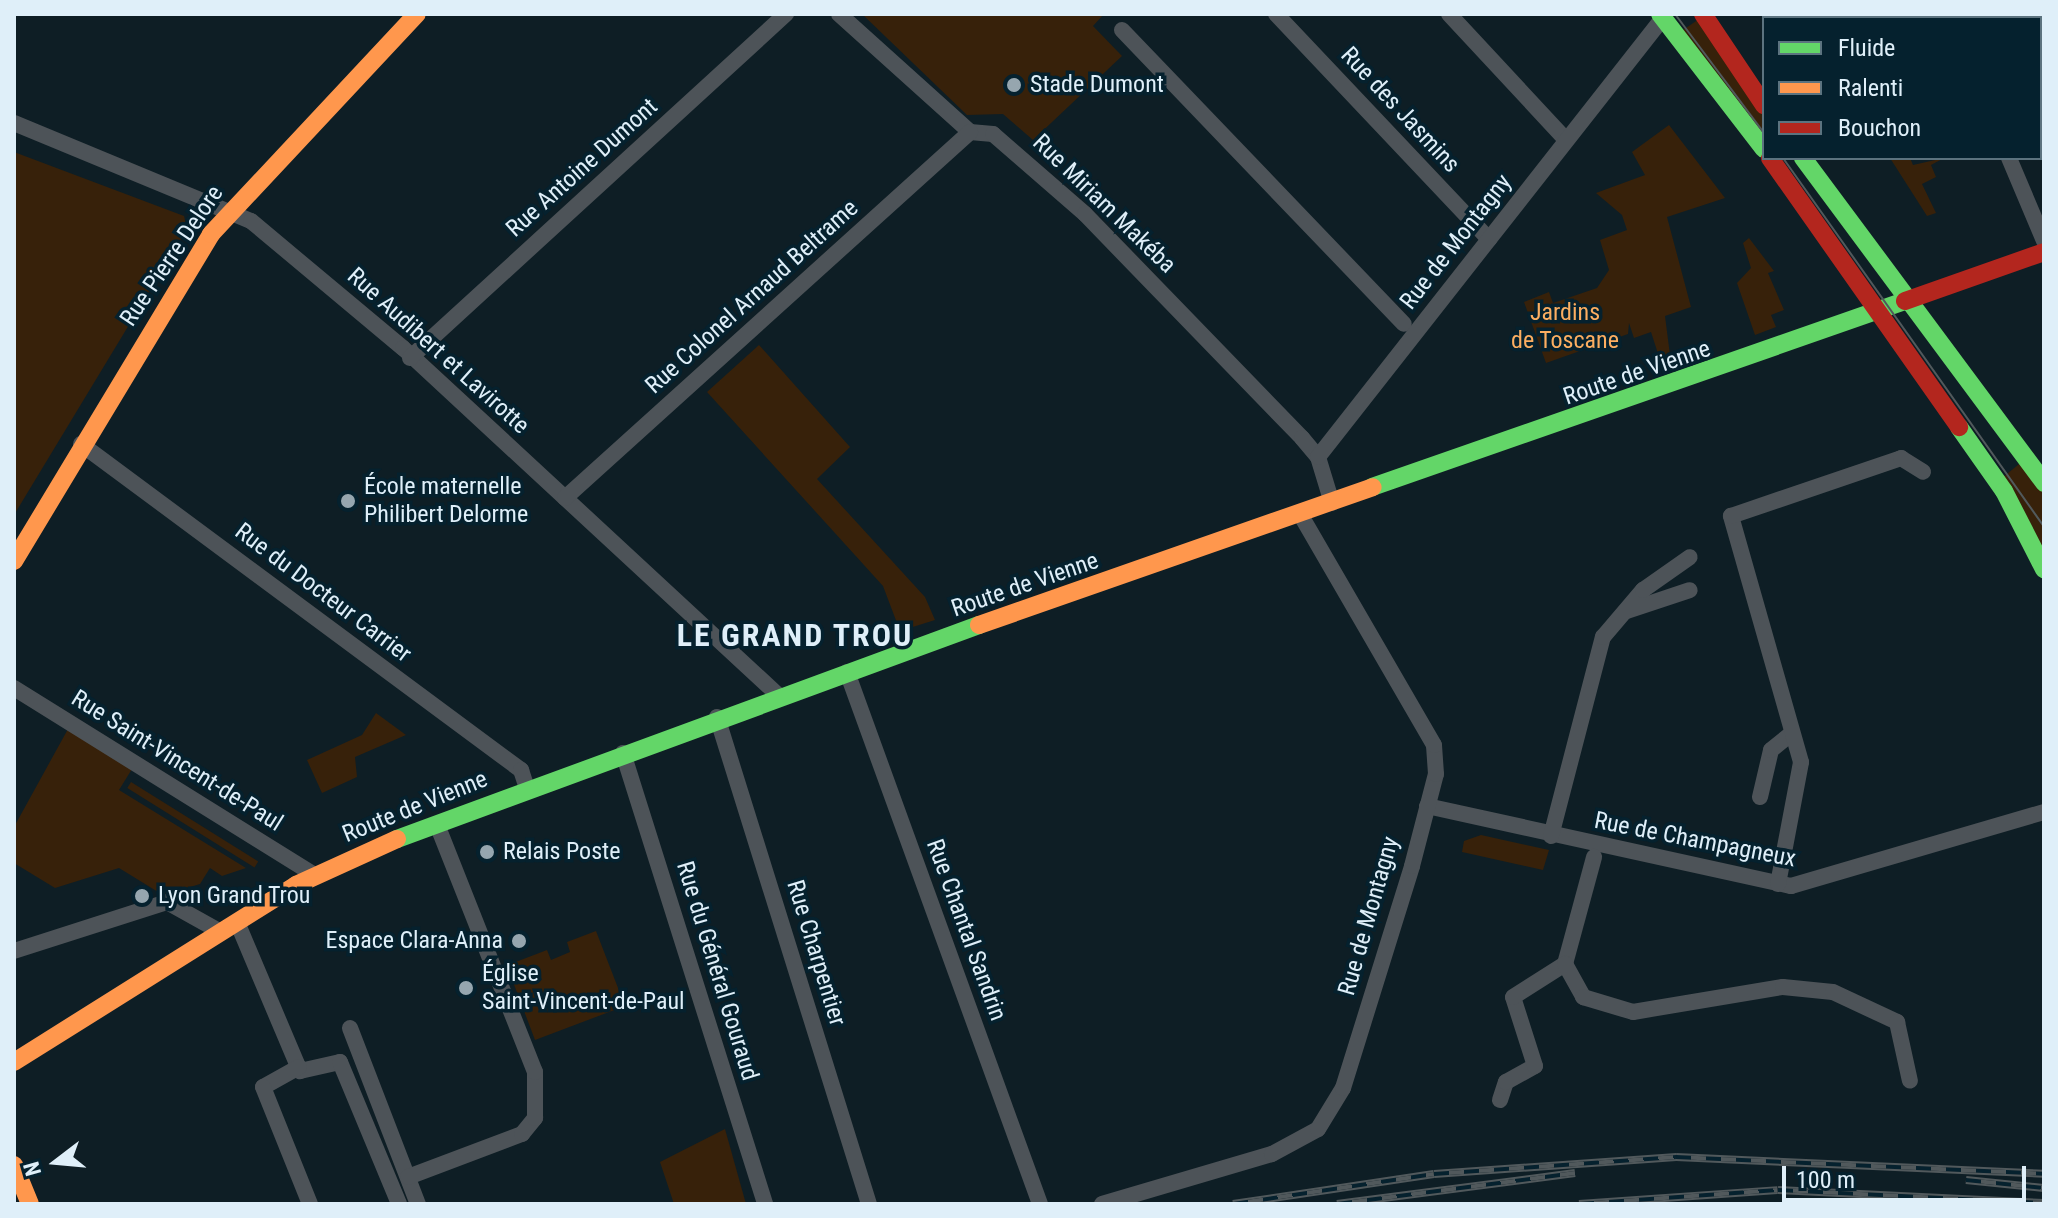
<!DOCTYPE html>
<html>
<head>
<meta charset="utf-8">
<style>
  body { margin:0 }
  #map { position:relative; width:2058px; height:1218px; overflow:hidden; background:#0e1e25; font-family:"Roboto Condensed",sans-serif }
  div>[style] { position:absolute }
  .green>* { inset:0; background:#37210a; transform-origin:0 0 }
  .street>* { height:16px; margin:-8px; padding:0 8px; transform-origin:8px; border-radius:8px; background:#4d5358 }
  .fast>* { height:18px; margin:-9px; padding:0 9px; transform-origin:9px; border-radius:9px; background:#63d668 }
  .slow>* { height:18px; margin:-9px; padding:0 9px; transform-origin:9px; border-radius:9px; background:#ff974d }
  .jam>* { height:18px; margin:-9px; padding:0 9px; transform-origin:9px; border-radius:9px; background:#b3261e }
  .tram>* { height:2px; margin:-1px; padding:0 1px; transform-origin:1px; border-radius:1px; background:#51595c }
  .rail>* { height:8px; margin-top:-4px; transform-origin:0; background:repeating-linear-gradient(90deg,#05212e 0 15px,#51595c 0 30px); box-sizing:border-box; border-block:2px solid #51595c }
  .dots>* { width:22px; height:22px; translate:-50% -50%; box-sizing:border-box; border:4px solid #05212e; border-radius:50% }
  span { translate:-50% -50%; white-space:nowrap; text-align:center; line-height:1.15; -webkit-text-stroke:7px #05212e; paint-order:stroke }
  .poi-label { font-size:24px; color:#dfeff9 }
  .left { translate:0 -50%; text-align:left }
  .right { translate:-100% -50%; text-align:right }
  .street-label { font-size:24px; color:#dfeff9 }
  .park-label { font-size:24px; color:#fcae61 }
  .district-label { font-size:32px; color:#dfeff9; font-weight:700; letter-spacing:2px }
  .frame { position:absolute; inset:0; border:16px solid #dfeff9; pointer-events:none }
  .legend { position:absolute; left:1762px; top:16px; width:280px; height:144px; box-sizing:border-box; background:#05212e; border:2px solid #5c737f; margin:0; padding:10px 14px; list-style:none; font-size:24px; color:#dfeff9 }
  .legend li { display:flex; align-items:center; gap:16px; height:40px }
  .legend b { width:40px; border:2px solid #5c737f }
  .north { position:absolute; left:16px; top:1122px; width:80px; height:80px; -webkit-text-stroke:6px #05212e; paint-order:stroke; rotate:254deg; font-size:22px; font-weight:700; line-height:32px; text-align:center; color:#dfeff9 }
  .north::after { content:''; display:block; margin:auto; width:28px; height:36px; background:#dfeff9; clip-path:polygon(50% 0,100% 100%,50% 72%,0 100%) }
  .scale { position:absolute; left:1782px; top:1166px; width:244px; height:36px; box-sizing:border-box; border:4px solid #dfeff9; border-top:0; padding-left:10px; font-size:24px; line-height:28px; white-space:nowrap; color:#dfeff9; -webkit-text-stroke:6px #05212e; paint-order:stroke }
</style>
</head>
<body>
<div id="map">
  <div class="green">
    <i style="clip-path:polygon(862px 14px,1104px 14px,1093px 26px,1122px 56px,1033px 140px,1003px 114px,967px 115px)"></i>
    <i style="clip-path:polygon(1699px 19px,1764px 113px,1764px 139px,1683px 30px)"></i>
    <i style="clip-path:polygon(1669px 125px,1725px 198px,1667px 217px,1691px 307px,1665px 316px,1671px 363px,1662px 366px,1651px 332px,1634px 338px,1629px 323px,1628px 334px,1546px 363px,1524px 302px,1549px 292px,1553px 303px,1597px 288px,1609px 270px,1600px 240px,1627px 230px,1622px 215px,1596px 193px,1645px 175px,1632px 152px)"></i>
    <i style="clip-path:polygon(14px 152px,184px 216px,187px 229px,14px 515px)"></i>
    <i style="clip-path:polygon(1890px 158px,1910px 158px,1913px 165px,1944px 158px,1931px 165px,1936px 177px,1922px 184px,1936px 213px,1927px 216px)"></i>
    <i style="clip-path:polygon(1749px 238px,1774px 271px,1768px 273px,1784px 310px,1771px 315px,1776px 327px,1755px 335px,1737px 283px,1751px 268px,1743px 243px)"></i>
    <i style="clip-path:polygon(759px 345px,850px 447px,817px 479px,925px 597px,935px 620px,900px 631px,883px 586px,707px 392px)"></i>
    <i style="clip-path:polygon(2024px 460px,2044px 494px,2044px 553px,2002px 478px)"></i>
    <i style="clip-path:polygon(376px 713px,406px 735px,355px 757px,357px 777px,322px 793px,307px 760px,362px 735px)"></i>
    <i style="clip-path:polygon(68px 729px,132px 769px,119px 790px,246px 868px,222px 876px,210px 868px,200px 884px,163px 895px,119px 868px,55px 888px,14px 863px,14px 827px)"></i>
    <i style="left:131px;top:782px;width:150px;height:7px;rotate:32deg"></i>
    <i style="clip-path:polygon(1481px 835px,1549px 850px,1543px 870px,1462px 852px,1464px 841px)"></i>
    <i style="clip-path:polygon(596px 931px,625px 1006px,535px 1040px,510px 974px,513px 963px,547px 950px,551px 960px,570px 952px,567px 942px)"></i>
    <i style="clip-path:polygon(725px 1129px,746px 1204px,674px 1204px,660px 1162px)"></i>
  </div>
  <div class="street">
    <i style="left:839px;top:14px;width:176px;rotate:42deg"></i>
    <i style="left:1276px;top:14px;width:310px;rotate:46.6deg"></i>
    <i style="left:1449px;top:14px;width:172px;rotate:47.1deg"></i>
    <i style="left:1941px;top:14px;width:4px;rotate:63deg"></i>
    <i style="left:1122px;top:30px;width:407px;rotate:46.2deg"></i>
    <i style="left:14px;top:123px;width:256px;rotate:22.5deg"></i>
    <i style="left:251px;top:221px;width:198px;rotate:39.9deg"></i>
    <i style="left:403px;top:348px;width:511px;rotate:42.78deg"></i>
    <i style="left:970px;top:132px;width:23px;rotate:5deg"></i>
    <i style="left:993px;top:134px;width:122px;rotate:41deg"></i>
    <i style="left:1085px;top:214px;width:312px;rotate:45.9deg"></i>
    <i style="left:1302px;top:438px;width:25px;rotate:50deg"></i>
    <i style="left:1318px;top:457px;width:48px;rotate:73.1deg"></i>
    <i style="left:2009px;top:158px;width:90px;rotate:67.1deg"></i>
    <i style="left:410px;top:358px;width:510px;rotate:-42.46deg"></i>
    <i style="left:81px;top:444px;width:548px;rotate:36.54deg"></i>
    <i style="left:521px;top:770px;width:19px;rotate:72deg"></i>
    <i style="left:1318px;top:457px;width:557px;rotate:-51.85deg"></i>
    <i style="left:565px;top:498px;width:546px;rotate:-42.1deg"></i>
    <i style="left:1627px;top:611px;width:66px;rotate:-18.4deg"></i>
    <i style="left:847px;top:672px;width:566px;rotate:70.06deg"></i>
    <i style="left:14px;top:688px;width:354px;rotate:31.9deg"></i>
    <i style="left:717px;top:717px;width:510px;rotate:72.67deg"></i>
    <i style="left:623px;top:753px;width:473px;rotate:72.5deg"></i>
    <i style="left:1760px;top:797px;width:48px;rotate:-76.8deg"></i>
    <i style="left:1771px;top:750px;width:26px;rotate:-39deg"></i>
    <i style="left:1427px;top:806px;width:373px;rotate:12.4deg"></i>
    <i style="left:1791px;top:886px;width:264px;rotate:-16.3deg"></i>
    <i style="left:1551px;top:836px;width:206px;rotate:-75.4deg"></i>
    <i style="left:1603px;top:637px;width:62px;rotate:-49.6deg"></i>
    <i style="left:1643px;top:590px;width:57px;rotate:-35.1deg"></i>
    <i style="left:1778px;top:884px;width:124px;rotate:-79.3deg"></i>
    <i style="left:1801px;top:762px;width:256px;rotate:-105.9deg"></i>
    <i style="left:1731px;top:516px;width:180px;rotate:-18.8deg"></i>
    <i style="left:1901px;top:458px;width:26px;rotate:32deg"></i>
    <i style="left:237px;top:922px;width:162px;rotate:67.1deg"></i>
    <i style="left:300px;top:1071px;width:41px;rotate:-12.7deg"></i>
    <i style="left:340px;top:1062px;width:154px;rotate:67.4deg"></i>
    <i style="left:14px;top:951px;width:161px;rotate:-17.8deg"></i>
    <i style="left:167px;top:902px;width:62px;rotate:29.1deg"></i>
    <i style="left:1565px;top:964px;width:111px;rotate:-74.8deg"></i>
    <i style="left:350px;top:1028px;width:189px;rotate:68.9deg"></i>
    <i style="left:299px;top:1067px;width:41px;rotate:150.9deg"></i>
    <i style="left:263px;top:1087px;width:126px;rotate:68.1deg"></i>
    <i style="left:1500px;top:1100px;width:19px;rotate:-72deg"></i>
    <i style="left:1506px;top:1082px;width:33px;rotate:-29deg"></i>
    <i style="left:1535px;top:1066px;width:72px;rotate:-107.7deg"></i>
    <i style="left:1513px;top:997px;width:62px;rotate:-32.4deg"></i>
    <i style="left:1565px;top:964px;width:38px;rotate:61deg"></i>
    <i style="left:1583px;top:997px;width:52px;rotate:16.7deg"></i>
    <i style="left:1633px;top:1012px;width:152px;rotate:-9.5deg"></i>
    <i style="left:1783px;top:987px;width:50px;rotate:5.7deg"></i>
    <i style="left:1833px;top:992px;width:71px;rotate:25.1deg"></i>
    <i style="left:1897px;top:1022px;width:60px;rotate:77.6deg"></i>
    <i style="left:408px;top:1177px;width:122px;rotate:-20.7deg"></i>
    <i style="left:522px;top:1134px;width:21px;rotate:-51deg"></i>
    <i style="left:535px;top:1118px;width:46px;rotate:-90deg"></i>
    <i style="left:535px;top:1072px;width:267px;rotate:-111.6deg"></i>
    <i style="left:1102px;top:1204px;width:177px;rotate:-16.4deg"></i>
    <i style="left:1272px;top:1154px;width:52px;rotate:-28.5deg"></i>
    <i style="left:1318px;top:1129px;width:48px;rotate:-58.6deg"></i>
    <i style="left:1343px;top:1088px;width:232px;rotate:-72.7deg"></i>
    <i style="left:1412px;top:866px;width:95px;rotate:-75.4deg"></i>
    <i style="left:1436px;top:774px;width:29px;rotate:-94deg"></i>
    <i style="left:1434px;top:745px;width:267px;rotate:-120.1deg"></i>
  </div>
  <div class="fast">
    <i style="left:1660px;top:14px;width:170px;rotate:52.4deg"></i>
    <i style="left:1803px;top:158px;width:405px;rotate:53.4deg"></i>
    <i style="left:1959px;top:427px;width:78px;rotate:54.9deg"></i>
    <i style="left:2004px;top:491px;width:88px;rotate:62.9deg"></i>
    <i style="left:1372px;top:487px;width:565px;rotate:-19.24deg"></i>
    <i style="left:397px;top:839px;width:620px;rotate:-20.19deg"></i>
  </div>
  <div class="slow">
    <i style="left:14px;top:561px;width:382px;rotate:-58.9deg"></i>
    <i style="left:211px;top:234px;width:301px;rotate:-46.9deg"></i>
    <i style="left:979px;top:625px;width:417px;rotate:-19.3deg"></i>
    <i style="left:14px;top:1062px;width:333px;rotate:-32.1deg"></i>
    <i style="left:296px;top:885px;width:111px;rotate:-24.5deg"></i>
    <i style="left:14px;top:1165px;width:42px;rotate:67.7deg"></i>
  </div>
  <div class="jam">
    <i style="left:1703px;top:14px;width:110px;rotate:56.2deg"></i>
    <i style="left:1770px;top:158px;width:329px;rotate:54.9deg"></i>
    <i style="left:1905px;top:301px;width:147px;rotate:-19.4deg"></i>
  </div>
  <div class="tram">
    <i style="left:1675px;top:14px;width:149px;rotate:53.2deg"></i>
    <i style="left:1783px;top:158px;width:452px;rotate:54.7deg"></i>
  </div>
  <div class="rail">
    <i style="left:1966px;top:1180px;width:78px;rotate:5.9deg"></i>
    <i style="left:1233px;top:1204px;width:203px;rotate:-8.5deg"></i>
    <i style="left:1434px;top:1174px;width:243px;rotate:-4deg"></i>
    <i style="left:1676px;top:1157px;width:368px;rotate:2.6deg"></i>
    <i style="left:1337px;top:1204px;width:240px;rotate:-7.4deg"></i>
    <i style="left:1579px;top:1204px;width:199px;rotate:-4deg"></i>
    <i style="left:1778px;top:1190px;width:266px;rotate:2.8deg"></i>
  </div>
  <div class="dots">
    <i style="left:1014px;top:85px;background:#96a6af"></i>
    <i style="left:348px;top:501px;background:#96a6af"></i>
    <i style="left:487px;top:852px;background:#96a6af"></i>
    <i style="left:142px;top:896px;background:#96a6af"></i>
    <i style="left:519px;top:941px;background:#96a6af"></i>
    <i style="left:466px;top:988px;background:#96a6af"></i>
  </div>
  <div class="poi-label">
    <span class="left" style="left:1030px;top:85px">Stade Dumont</span>
    <span class="left" style="left:364px;top:501px">École maternelle<br>Philibert Delorme</span>
    <span class="left" style="left:503px;top:852px">Relais Poste</span>
    <span class="left" style="left:158px;top:896px">Lyon Grand Trou</span>
    <span class="right" style="left:503px;top:941px">Espace Clara-Anna</span>
    <span class="left" style="left:482px;top:988px">Église<br>Saint-Vincent-de-Paul</span>
  </div>
  <div class="street-label">
    <span style="left:1400px;top:110px;rotate:47deg">Rue des Jasmins</span>
    <span style="left:582px;top:168px;rotate:-42deg">Rue Antoine Dumont</span>
    <span style="left:1104px;top:204px;rotate:44deg">Rue Miriam Makéba</span>
    <span style="left:1456px;top:242px;rotate:-52deg">Rue de Montagny</span>
    <span style="left:172px;top:256px;rotate:-56deg">Rue Pierre Delore</span>
    <span style="left:752px;top:297px;rotate:-42deg">Rue Colonel Arnaud Beltrame</span>
    <span style="left:438px;top:351px;rotate:42deg">Rue Audibert et Lavirotte</span>
    <span style="left:1637px;top:373px;rotate:-19deg">Route de Vienne</span>
    <span style="left:1025px;top:585px;rotate:-19deg">Route de Vienne</span>
    <span style="left:323px;top:593px;rotate:37deg">Rue du Docteur Carrier</span>
    <span style="left:177px;top:761px;rotate:32deg">Rue Saint-Vincent-de-Paul</span>
    <span style="left:415px;top:807px;rotate:-22deg">Route de Vienne</span>
    <span style="left:1695px;top:840px;rotate:11deg">Rue de Champagneux</span>
    <span style="left:1369px;top:916px;rotate:-74deg">Rue de Montagny</span>
    <span style="left:966px;top:930px;rotate:70deg">Rue Chantal Sandrin</span>
    <span style="left:816px;top:953px;rotate:73deg">Rue Charpentier</span>
    <span style="left:717px;top:971px;rotate:73deg">Rue du Général Gouraud</span>
  </div>
  <div class="park-label">
    <span style="left:1565px;top:327px">Jardins<br>de Toscane</span>
  </div>
  <div class="district-label">
    <span style="left:795px;top:635px">LE GRAND TROU</span>
  </div>
  <div class="frame"></div>
  <ul class="legend">
  <li><b style="height:10px;background:#63d668"></b>Fluide</li>
  <li><b style="height:10px;background:#ff974d"></b>Ralenti</li>
  <li><b style="height:10px;background:#b3261e"></b>Bouchon</li>
  </ul>
  <div class="north">N</div>
  <div class="scale">100 m</div>
</div>
</body>
</html>
